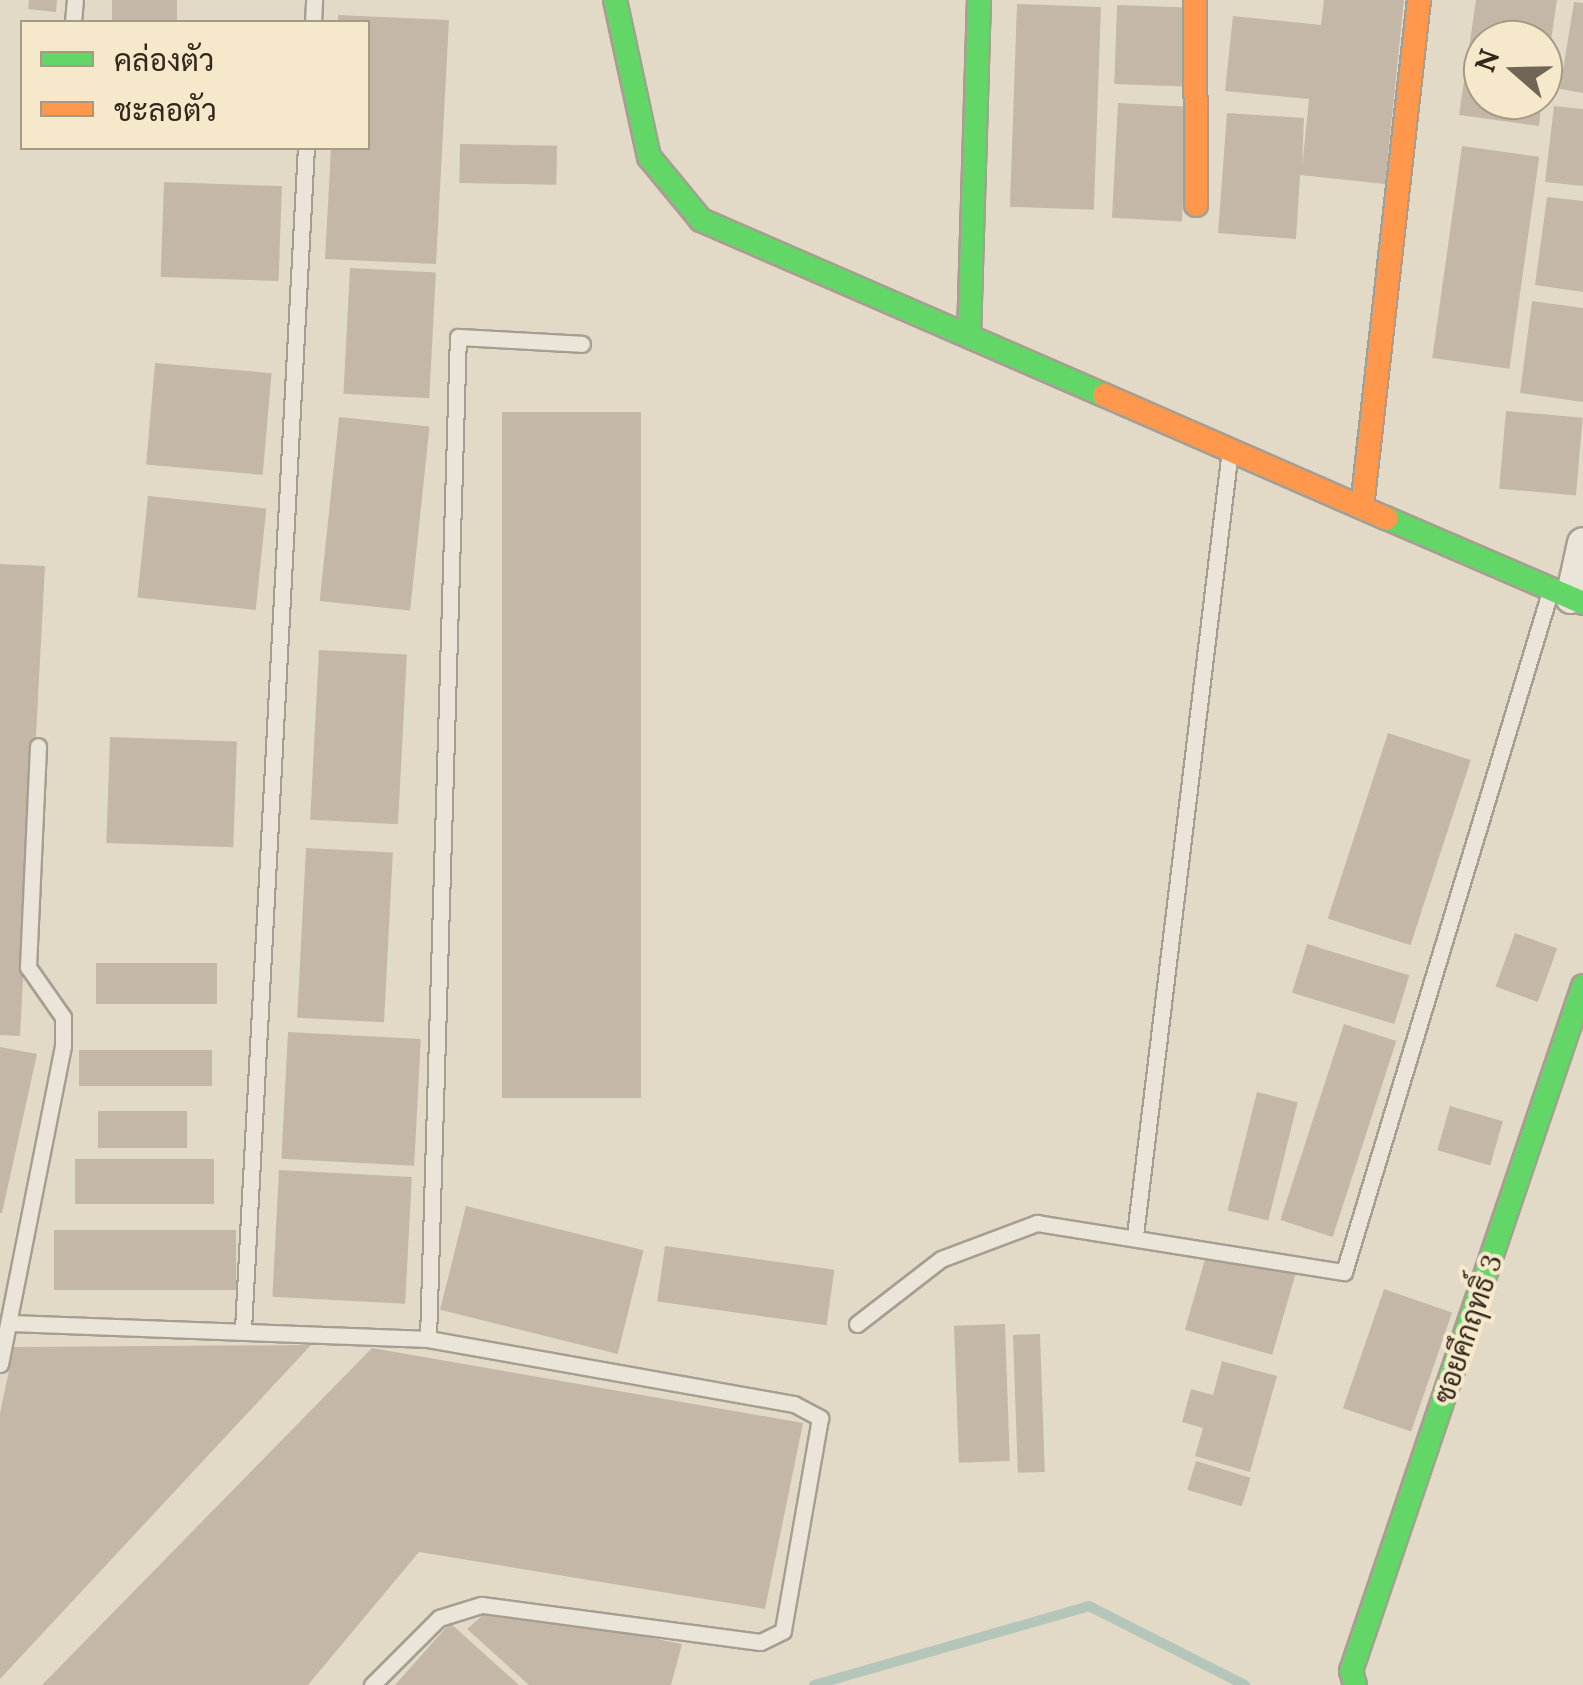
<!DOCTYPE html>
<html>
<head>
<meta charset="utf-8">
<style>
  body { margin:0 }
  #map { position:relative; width:1583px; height:1685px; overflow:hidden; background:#e2dac7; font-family:Lora,Sarabun,serif }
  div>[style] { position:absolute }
  .stream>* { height:10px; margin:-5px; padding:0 5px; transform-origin:5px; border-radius:5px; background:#b4c6ba }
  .building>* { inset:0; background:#c5b7a8; transform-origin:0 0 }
  .roads { filter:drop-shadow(2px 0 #a69e91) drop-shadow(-2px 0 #a69e91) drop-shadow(0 2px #a69e91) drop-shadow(0 -2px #a69e91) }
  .lane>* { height:15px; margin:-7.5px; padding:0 7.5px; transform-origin:7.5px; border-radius:7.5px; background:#eae4d9 }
  .street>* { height:30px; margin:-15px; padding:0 15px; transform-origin:15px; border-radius:15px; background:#eae4d9 }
  .fast>* { height:22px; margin:-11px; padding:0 11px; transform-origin:11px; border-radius:11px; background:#63d668 }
  .slow>* { height:22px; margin:-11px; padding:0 11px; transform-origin:11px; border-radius:11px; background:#ff974d }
  span { translate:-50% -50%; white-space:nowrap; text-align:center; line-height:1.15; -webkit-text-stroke:8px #f5e8cb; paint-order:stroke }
  .street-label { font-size:28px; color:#33261b }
  .legend { position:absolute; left:20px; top:20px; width:350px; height:130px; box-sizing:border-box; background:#f5e8cb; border:2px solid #a79a85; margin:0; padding:12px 18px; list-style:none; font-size:30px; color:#33261b }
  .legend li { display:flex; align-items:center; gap:20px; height:50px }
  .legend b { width:50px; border:2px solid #a79a85 }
  .north { position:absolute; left:1463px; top:20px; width:100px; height:100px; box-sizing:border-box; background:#f5e8cb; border:2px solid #a79a85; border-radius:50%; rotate:290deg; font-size:28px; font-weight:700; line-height:40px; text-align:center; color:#33261b }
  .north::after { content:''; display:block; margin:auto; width:35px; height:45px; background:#706557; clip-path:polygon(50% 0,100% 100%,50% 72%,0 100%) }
</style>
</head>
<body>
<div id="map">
  <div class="stream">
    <i style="left:814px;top:1685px;width:286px;rotate:-16deg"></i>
    <i style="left:1089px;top:1606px;width:175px;rotate:26.9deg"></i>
  </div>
  <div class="building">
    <i style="clip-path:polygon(29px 0,57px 0,56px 12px,28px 9px)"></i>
    <i style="left:112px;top:0;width:65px;height:22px"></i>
    <i style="clip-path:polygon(1324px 0,1404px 0,1385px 184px,1300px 175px,1296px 239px,1218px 233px,1227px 113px,1304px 118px,1302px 168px,1309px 99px,1225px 91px,1233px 16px,1321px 25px)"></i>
    <i style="clip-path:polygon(1476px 0,1557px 0,1545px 81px,1543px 40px,1483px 40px,1483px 100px,1542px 100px,1539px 126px,1459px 115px)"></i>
    <i style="clip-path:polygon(1574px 2px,1583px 3px,1583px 93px,1560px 89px)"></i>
    <i style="left:1017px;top:4px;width:84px;height:203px;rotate:2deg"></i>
    <i style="left:1117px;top:5px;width:70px;height:79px;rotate:2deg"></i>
    <i style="clip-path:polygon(338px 15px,449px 20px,436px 264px,325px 259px,331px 148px,368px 148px,368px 22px,338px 22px)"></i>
    <i style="left:1118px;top:103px;width:70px;height:115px;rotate:3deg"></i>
    <i style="clip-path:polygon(1554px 106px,1583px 109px,1583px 186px,1545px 182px)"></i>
    <i style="left:460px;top:144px;width:97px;height:39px;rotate:1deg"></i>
    <i style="left:1462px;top:146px;width:78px;height:214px;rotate:8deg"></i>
    <i style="left:164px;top:182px;width:118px;height:95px;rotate:2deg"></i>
    <i style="clip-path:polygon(1547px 197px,1583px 201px,1583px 292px,1535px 285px)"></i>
    <i style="left:350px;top:268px;width:86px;height:126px;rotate:3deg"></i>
    <i style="clip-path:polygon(1532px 301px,1583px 308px,1583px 402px,1520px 393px)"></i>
    <i style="left:155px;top:363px;width:117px;height:102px;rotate:5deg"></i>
    <i style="left:1506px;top:411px;width:77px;height:78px;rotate:5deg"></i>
    <i style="left:502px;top:412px;width:139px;height:686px"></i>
    <i style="left:339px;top:417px;width:91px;height:185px;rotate:6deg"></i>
    <i style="left:148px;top:496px;width:119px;height:102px;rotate:6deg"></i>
    <i style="clip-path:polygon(0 564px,45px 566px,20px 1036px,0 1035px)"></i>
    <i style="left:319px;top:650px;width:88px;height:170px;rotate:3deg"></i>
    <i style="left:1388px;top:733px;width:87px;height:195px;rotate:18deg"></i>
    <i style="left:110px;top:737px;width:127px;height:106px;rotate:2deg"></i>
    <i style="left:306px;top:848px;width:87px;height:170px;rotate:3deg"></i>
    <i style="left:1515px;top:933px;width:45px;height:57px;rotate:20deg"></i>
    <i style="left:1307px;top:944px;width:107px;height:51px;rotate:17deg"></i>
    <i style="left:96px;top:963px;width:121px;height:41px"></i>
    <i style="left:1344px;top:1024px;width:55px;height:206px;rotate:18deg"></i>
    <i style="left:288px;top:1032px;width:133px;height:127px;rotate:3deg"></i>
    <i style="clip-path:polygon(0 1047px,37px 1054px,2px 1213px,0 1213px)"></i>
    <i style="left:79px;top:1050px;width:133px;height:36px"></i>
    <i style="left:1257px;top:1092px;width:42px;height:122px;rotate:14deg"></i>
    <i style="left:1450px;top:1106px;width:55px;height:46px;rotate:16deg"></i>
    <i style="left:98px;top:1111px;width:89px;height:37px"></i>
    <i style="left:75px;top:1159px;width:139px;height:45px"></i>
    <i style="left:279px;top:1170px;width:133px;height:127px;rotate:3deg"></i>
    <i style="left:466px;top:1206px;width:183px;height:107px;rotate:14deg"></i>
    <i style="left:54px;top:1230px;width:182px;height:60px"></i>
    <i style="left:665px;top:1246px;width:171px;height:56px;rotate:8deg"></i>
    <i style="left:1208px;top:1249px;width:91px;height:84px;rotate:16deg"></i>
    <i style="left:1384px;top:1289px;width:72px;height:126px;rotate:19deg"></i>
    <i style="left:1005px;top:1324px;width:137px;height:51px;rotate:88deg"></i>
    <i style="left:1040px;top:1334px;width:138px;height:27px;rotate:88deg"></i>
    <i style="clip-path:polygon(311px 1345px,0 1679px,0 1413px,14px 1347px)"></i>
    <i style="clip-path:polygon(372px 1348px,803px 1423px,765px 1609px,419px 1552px,308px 1685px,42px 1685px)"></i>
    <i style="clip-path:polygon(1222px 1361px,1277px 1376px,1250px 1472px,1195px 1456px,1203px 1428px,1182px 1422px,1191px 1389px,1213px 1395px)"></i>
    <i style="left:1196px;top:1461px;width:57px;height:30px;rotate:17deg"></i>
    <i style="clip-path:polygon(483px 1615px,556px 1619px,682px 1644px,671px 1685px,529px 1685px,467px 1629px)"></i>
    <i style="clip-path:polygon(450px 1623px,519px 1685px,395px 1685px)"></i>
  </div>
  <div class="roads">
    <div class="lane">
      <i style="left:73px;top:22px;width:22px;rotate:-85deg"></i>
      <i style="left:313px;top:22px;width:22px;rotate:-87deg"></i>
      <i style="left:1135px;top:1235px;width:791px;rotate:-83.1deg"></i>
      <i style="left:12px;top:1323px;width:416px;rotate:2.2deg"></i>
      <i style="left:428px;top:1339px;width:372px;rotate:10.1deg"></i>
      <i style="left:794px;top:1404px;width:30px;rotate:28deg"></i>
      <i style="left:820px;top:1418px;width:216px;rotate:99.9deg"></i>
      <i style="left:783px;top:1631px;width:25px;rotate:154deg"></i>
      <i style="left:760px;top:1642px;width:281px;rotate:-172.4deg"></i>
      <i style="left:481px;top:1605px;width:44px;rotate:162.8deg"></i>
      <i style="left:439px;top:1618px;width:95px;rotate:135deg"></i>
      <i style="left:857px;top:1324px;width:106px;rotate:-37.7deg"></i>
      <i style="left:941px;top:1259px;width:103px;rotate:-20.6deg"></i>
      <i style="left:1037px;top:1223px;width:311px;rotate:9.1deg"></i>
      <i style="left:1344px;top:1272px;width:711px;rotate:-73.15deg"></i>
      <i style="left:243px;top:1329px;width:1183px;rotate:-86.95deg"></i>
      <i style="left:428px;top:1339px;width:1002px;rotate:-88.29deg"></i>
      <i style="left:458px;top:337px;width:124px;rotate:3.2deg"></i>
      <i style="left:0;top:1364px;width:324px;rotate:-78.8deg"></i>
      <i style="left:63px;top:1046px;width:29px;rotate:-90deg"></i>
      <i style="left:63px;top:1017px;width:61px;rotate:-125deg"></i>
      <i style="left:28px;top:967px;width:221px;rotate:-87.4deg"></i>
    </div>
    <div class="street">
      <i style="left:1571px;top:598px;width:56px;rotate:-77.7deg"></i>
    </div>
    <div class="fast">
      <i style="left:615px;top:0;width:161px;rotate:77.8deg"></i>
      <i style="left:649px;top:157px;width:82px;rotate:50.5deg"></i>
      <i style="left:701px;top:220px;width:439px;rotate:23.5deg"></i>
      <i style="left:969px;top:335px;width:335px;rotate:-88.3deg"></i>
      <i style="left:1386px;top:518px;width:215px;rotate:23.3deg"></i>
      <i style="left:1355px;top:1685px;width:15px;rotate:-106deg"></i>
      <i style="left:1351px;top:1671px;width:723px;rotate:-71.29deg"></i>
    </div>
    <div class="slow">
      <i style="left:1195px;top:0;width:205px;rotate:89.7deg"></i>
      <i style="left:1104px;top:395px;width:308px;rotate:23.6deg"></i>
      <i style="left:1362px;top:507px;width:510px;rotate:-83.59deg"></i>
    </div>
  </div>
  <div class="street-label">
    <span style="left:1468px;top:1329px;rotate:-71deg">ซอยคึกฤทธิ์ 3</span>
  </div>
  <ul class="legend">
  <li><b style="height:12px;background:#63d668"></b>คล่องตัว</li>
  <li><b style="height:12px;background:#ff974d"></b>ชะลอตัว</li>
  </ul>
  <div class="north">N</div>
</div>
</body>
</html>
